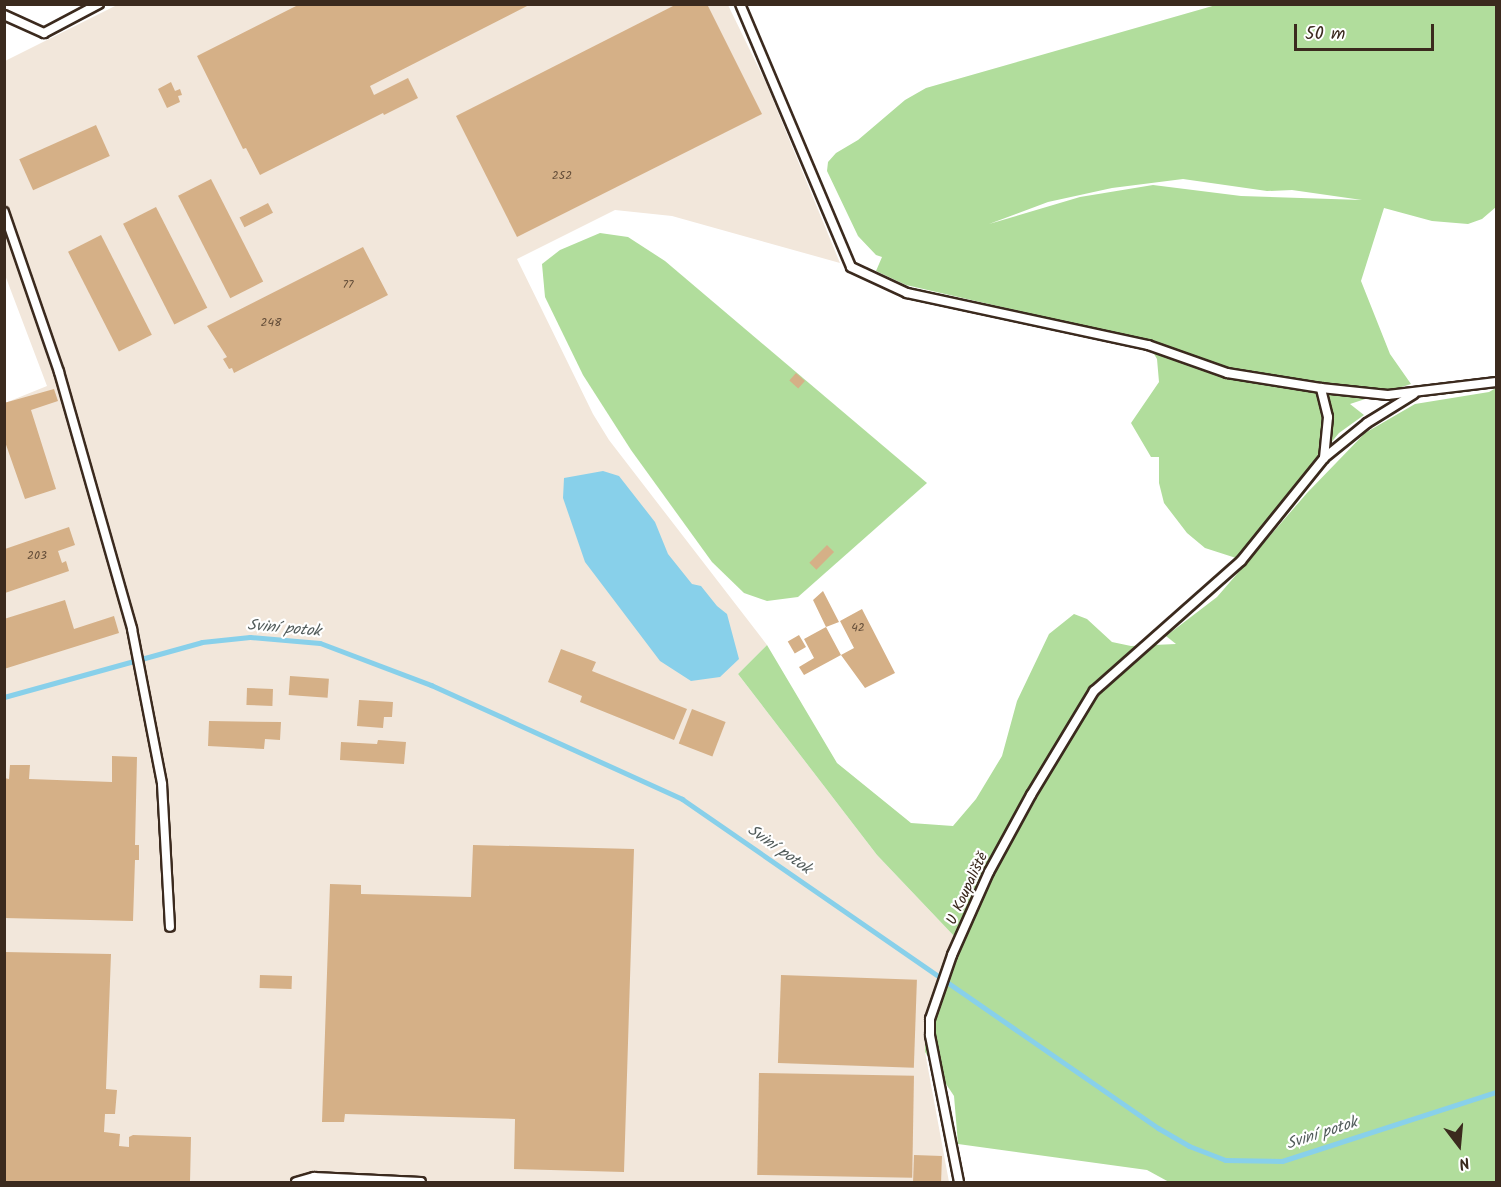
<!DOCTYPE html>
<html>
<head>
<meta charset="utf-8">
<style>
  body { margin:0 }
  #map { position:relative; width:1501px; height:1187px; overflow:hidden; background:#fff; font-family:Kalam,sans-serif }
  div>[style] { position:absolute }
  .built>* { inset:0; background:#f2e7db }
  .green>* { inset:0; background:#b1dd9c }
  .water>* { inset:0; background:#88d0ea }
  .stream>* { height:5px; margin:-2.5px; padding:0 2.5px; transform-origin:2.5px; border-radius:2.5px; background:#88d0ea }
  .building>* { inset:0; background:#d5b087; transform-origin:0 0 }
  .roads { filter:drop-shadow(2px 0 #3b2a1e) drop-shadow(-2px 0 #3b2a1e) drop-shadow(0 2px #3b2a1e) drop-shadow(0 -2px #3b2a1e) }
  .lane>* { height:8px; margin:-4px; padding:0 4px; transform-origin:4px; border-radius:4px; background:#fff }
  span { translate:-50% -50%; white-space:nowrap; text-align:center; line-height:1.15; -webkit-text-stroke:4.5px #fff; paint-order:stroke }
  .number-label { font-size:12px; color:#624c38 }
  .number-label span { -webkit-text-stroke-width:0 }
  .street-label { font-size:15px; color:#3b2a1e }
  .water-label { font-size:16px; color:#525c5b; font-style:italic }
  .frame { position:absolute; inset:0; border:6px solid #3b2a1e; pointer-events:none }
  .north { position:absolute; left:1429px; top:1115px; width:60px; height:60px; -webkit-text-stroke:4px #fff; paint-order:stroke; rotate:164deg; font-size:16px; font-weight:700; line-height:24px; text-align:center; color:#3b2a1e }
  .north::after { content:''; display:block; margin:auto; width:21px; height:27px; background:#3b2a1e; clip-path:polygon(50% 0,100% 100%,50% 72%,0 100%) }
  .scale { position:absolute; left:1294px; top:24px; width:140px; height:27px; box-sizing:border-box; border:3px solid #3b2a1e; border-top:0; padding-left:8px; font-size:18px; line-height:21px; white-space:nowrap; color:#3b2a1e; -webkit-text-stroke:4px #fff; paint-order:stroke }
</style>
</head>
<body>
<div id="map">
  <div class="built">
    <i style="clip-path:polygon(117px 5px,728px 5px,766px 83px,840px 263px,672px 216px,615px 210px,517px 259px,593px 414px,609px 440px,767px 645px,738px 674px,877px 855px,954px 936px,925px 1018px,925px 1052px,949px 1182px,5px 1182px,5px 403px,47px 386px,5px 275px,5px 61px)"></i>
  </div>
  <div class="green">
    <i style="clip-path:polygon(evenodd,1216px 5px,1496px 5px,1496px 207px,1482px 219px,1468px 224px,1432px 221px,1384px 208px,1361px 281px,1390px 354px,1411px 384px,1350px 404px,1364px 415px,1339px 433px,1236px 558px,1205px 548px,1187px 533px,1164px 503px,1159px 483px,1159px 457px,1151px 457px,1131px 423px,1159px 382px,1157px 359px,1146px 340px,906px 285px,876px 271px,882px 257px,876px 255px,858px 236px,827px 171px,828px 162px,836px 153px,858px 140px,905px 100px,926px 88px,1216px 5px,1183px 179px,1267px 191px,1292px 190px,1362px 200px,1241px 196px,1153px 185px,1080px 197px,989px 224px,1048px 202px,1112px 188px,1183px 179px)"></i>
    <i style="clip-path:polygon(600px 233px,628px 237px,665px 261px,927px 483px,798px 597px,767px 601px,744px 593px,712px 562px,631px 450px,583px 375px,545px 297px,542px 264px,560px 250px)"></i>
    <i style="clip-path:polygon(1496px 388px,1496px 1182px,1169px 1182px,1147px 1170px,958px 1144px,954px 1096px,925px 1052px,925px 1018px,954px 936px,877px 855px,738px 674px,767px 645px,837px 763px,911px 823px,953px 826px,976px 799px,1002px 756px,1017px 701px,1049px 634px,1074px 614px,1087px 619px,1112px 642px,1131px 646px,1176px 644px,1166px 636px,1217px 597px,1307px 493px,1365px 433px,1415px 404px,1489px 392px)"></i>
  </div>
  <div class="water">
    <i style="clip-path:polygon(603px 471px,619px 476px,655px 522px,668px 554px,692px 584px,701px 586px,717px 606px,727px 614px,739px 659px,720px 677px,691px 681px,660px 661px,585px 562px,563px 498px,564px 478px)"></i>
  </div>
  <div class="stream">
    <i style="left:4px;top:697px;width:205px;rotate:-15.5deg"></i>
    <i style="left:202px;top:642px;width:48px;rotate:-5.9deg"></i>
    <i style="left:250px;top:637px;width:70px;rotate:4.9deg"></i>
    <i style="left:320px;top:643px;width:119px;rotate:20.7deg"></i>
    <i style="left:431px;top:685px;width:276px;rotate:24.4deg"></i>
    <i style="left:682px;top:799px;width:579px;rotate:34.65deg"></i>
    <i style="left:1158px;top:1128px;width:36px;rotate:30deg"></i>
    <i style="left:1189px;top:1146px;width:39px;rotate:21deg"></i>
    <i style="left:1225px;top:1160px;width:57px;rotate:1deg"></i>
    <i style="left:1282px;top:1161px;width:225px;rotate:-17.9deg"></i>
  </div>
  <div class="building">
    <i style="clip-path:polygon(300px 4px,531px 4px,370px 86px,374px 95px,408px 78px,418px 98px,384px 115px,383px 113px,260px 175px,246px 148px,243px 149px,197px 56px)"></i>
    <i style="clip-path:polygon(677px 4px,707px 4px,762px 114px,517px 237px,456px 116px)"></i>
    <i style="clip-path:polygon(171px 82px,175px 91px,180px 89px,182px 95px,178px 96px,180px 102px,167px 108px,158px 89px)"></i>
    <i style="left:96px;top:125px;width:34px;height:84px;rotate:66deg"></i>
    <i style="left:211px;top:179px;width:115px;height:37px;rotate:63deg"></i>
    <i style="left:268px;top:203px;width:11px;height:32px;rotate:63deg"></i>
    <i style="left:156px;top:207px;width:113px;height:37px;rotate:63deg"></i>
    <i style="left:101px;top:235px;width:112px;height:37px;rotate:63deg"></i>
    <i style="clip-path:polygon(363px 247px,388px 295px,234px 373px,232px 368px,229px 369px,223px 359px,227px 357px,207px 326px)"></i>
    <i style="left:796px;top:373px;width:12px;height:10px;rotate:42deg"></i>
    <i style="clip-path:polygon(54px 389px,58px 401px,31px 410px,56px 489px,25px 499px,4px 439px,4px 403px)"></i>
    <i style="clip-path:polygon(69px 527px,75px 545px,58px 551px,62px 563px,66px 561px,69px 571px,5px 593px,5px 549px)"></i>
    <i style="left:827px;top:545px;width:10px;height:25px;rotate:45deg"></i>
    <i style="clip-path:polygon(823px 591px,839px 622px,826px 627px,841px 655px,804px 675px,799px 667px,814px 658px,804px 639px,826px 627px,813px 600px)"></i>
    <i style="clip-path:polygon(65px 600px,74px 629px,114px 616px,119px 633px,4px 669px,4px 619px)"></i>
    <i style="clip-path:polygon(862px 609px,895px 673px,865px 688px,841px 655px,854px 648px,840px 621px)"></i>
    <i style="left:799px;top:635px;width:14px;height:13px;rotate:60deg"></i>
    <i style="clip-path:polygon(561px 649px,596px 662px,592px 671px,687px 709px,674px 740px,580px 702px,582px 696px,548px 682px)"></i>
    <i style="left:290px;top:676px;width:39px;height:19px;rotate:4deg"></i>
    <i style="left:247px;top:688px;width:26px;height:17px;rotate:2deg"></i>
    <i style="clip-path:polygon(359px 700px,393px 702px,392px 717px,384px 717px,383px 728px,357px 726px)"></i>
    <i style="left:692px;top:709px;width:36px;height:37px;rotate:21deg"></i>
    <i style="clip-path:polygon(209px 721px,281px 722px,280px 740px,265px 739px,264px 749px,208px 746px)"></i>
    <i style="clip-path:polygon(378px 740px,406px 742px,404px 764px,340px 760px,341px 742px,377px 744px)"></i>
    <i style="clip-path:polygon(112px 756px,137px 757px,135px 845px,139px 845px,139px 860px,135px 860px,133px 921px,4px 918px,4px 778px,9px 779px,10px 765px,30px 765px,29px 779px,112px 782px)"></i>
    <i style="clip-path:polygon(473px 845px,634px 849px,624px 1172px,514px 1169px,515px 1119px,345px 1114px,344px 1122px,322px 1122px,330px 884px,361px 885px,361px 894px,471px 897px)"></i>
    <i style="clip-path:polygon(4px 952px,111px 954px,106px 1089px,117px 1090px,115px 1114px,105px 1114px,104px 1132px,120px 1134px,119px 1146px,129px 1147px,129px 1137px,133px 1135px,191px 1137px,190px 1182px,4px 1182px)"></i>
    <i style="left:260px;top:975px;width:32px;height:13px;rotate:2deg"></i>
    <i style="left:781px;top:975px;width:136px;height:88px;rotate:2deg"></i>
    <i style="left:759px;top:1073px;width:155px;height:102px;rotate:1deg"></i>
    <i style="left:914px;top:1155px;width:28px;height:27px;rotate:2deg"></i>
  </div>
  <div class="roads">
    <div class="lane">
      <i style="left:740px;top:4px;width:285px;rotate:67.1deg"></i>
      <i style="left:851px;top:267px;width:62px;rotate:24.9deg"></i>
      <i style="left:907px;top:293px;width:247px;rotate:12.2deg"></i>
      <i style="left:1148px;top:345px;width:84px;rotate:19.5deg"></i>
      <i style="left:1227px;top:373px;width:95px;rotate:9.1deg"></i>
      <i style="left:1321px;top:388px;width:67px;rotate:6deg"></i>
      <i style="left:1388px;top:395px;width:109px;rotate:-6.9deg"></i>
      <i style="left:4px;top:15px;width:44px;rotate:24.2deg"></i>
      <i style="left:44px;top:33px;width:62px;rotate:-27.8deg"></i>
      <i style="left:4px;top:212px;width:169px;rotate:71deg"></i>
      <i style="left:59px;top:372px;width:267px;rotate:74.1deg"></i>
      <i style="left:132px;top:629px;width:158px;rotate:79deg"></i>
      <i style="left:162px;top:784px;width:143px;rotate:86.8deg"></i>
      <i style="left:1324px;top:458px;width:55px;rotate:-39.1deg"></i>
      <i style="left:1367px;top:423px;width:55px;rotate:-31.7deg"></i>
      <i style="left:296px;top:1182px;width:19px;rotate:-16deg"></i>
      <i style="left:314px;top:1177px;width:107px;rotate:2.7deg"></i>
      <i style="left:959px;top:1182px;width:150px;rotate:-101.2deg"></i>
      <i style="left:930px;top:1035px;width:16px;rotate:-90deg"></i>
      <i style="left:930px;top:1019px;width:68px;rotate:-71deg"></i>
      <i style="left:952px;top:955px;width:91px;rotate:-66deg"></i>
      <i style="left:989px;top:872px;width:88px;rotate:-61.4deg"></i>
      <i style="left:1031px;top:795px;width:122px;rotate:-58.8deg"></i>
      <i style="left:1094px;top:691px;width:196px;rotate:-41.5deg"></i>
      <i style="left:1241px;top:561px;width:132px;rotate:-51.1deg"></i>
      <i style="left:1324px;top:458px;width:41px;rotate:-84.4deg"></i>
      <i style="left:1328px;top:417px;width:30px;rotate:-104deg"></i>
    </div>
  </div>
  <div class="number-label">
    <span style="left:562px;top:176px">252</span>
    <span style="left:348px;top:285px">77</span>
    <span style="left:271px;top:323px">248</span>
    <span style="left:37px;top:556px">203</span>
    <span style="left:858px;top:628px">42</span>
  </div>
  <div class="street-label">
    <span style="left:968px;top:889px;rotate:-65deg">U Koupaliště</span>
  </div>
  <div class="water-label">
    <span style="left:284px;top:629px;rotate:5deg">Sviní potok</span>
    <span style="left:779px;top:850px;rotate:35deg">Sviní potok</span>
    <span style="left:1322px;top:1134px;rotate:-18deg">Sviní potok</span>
  </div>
  <div class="frame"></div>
  <div class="north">N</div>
  <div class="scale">50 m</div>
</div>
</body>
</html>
